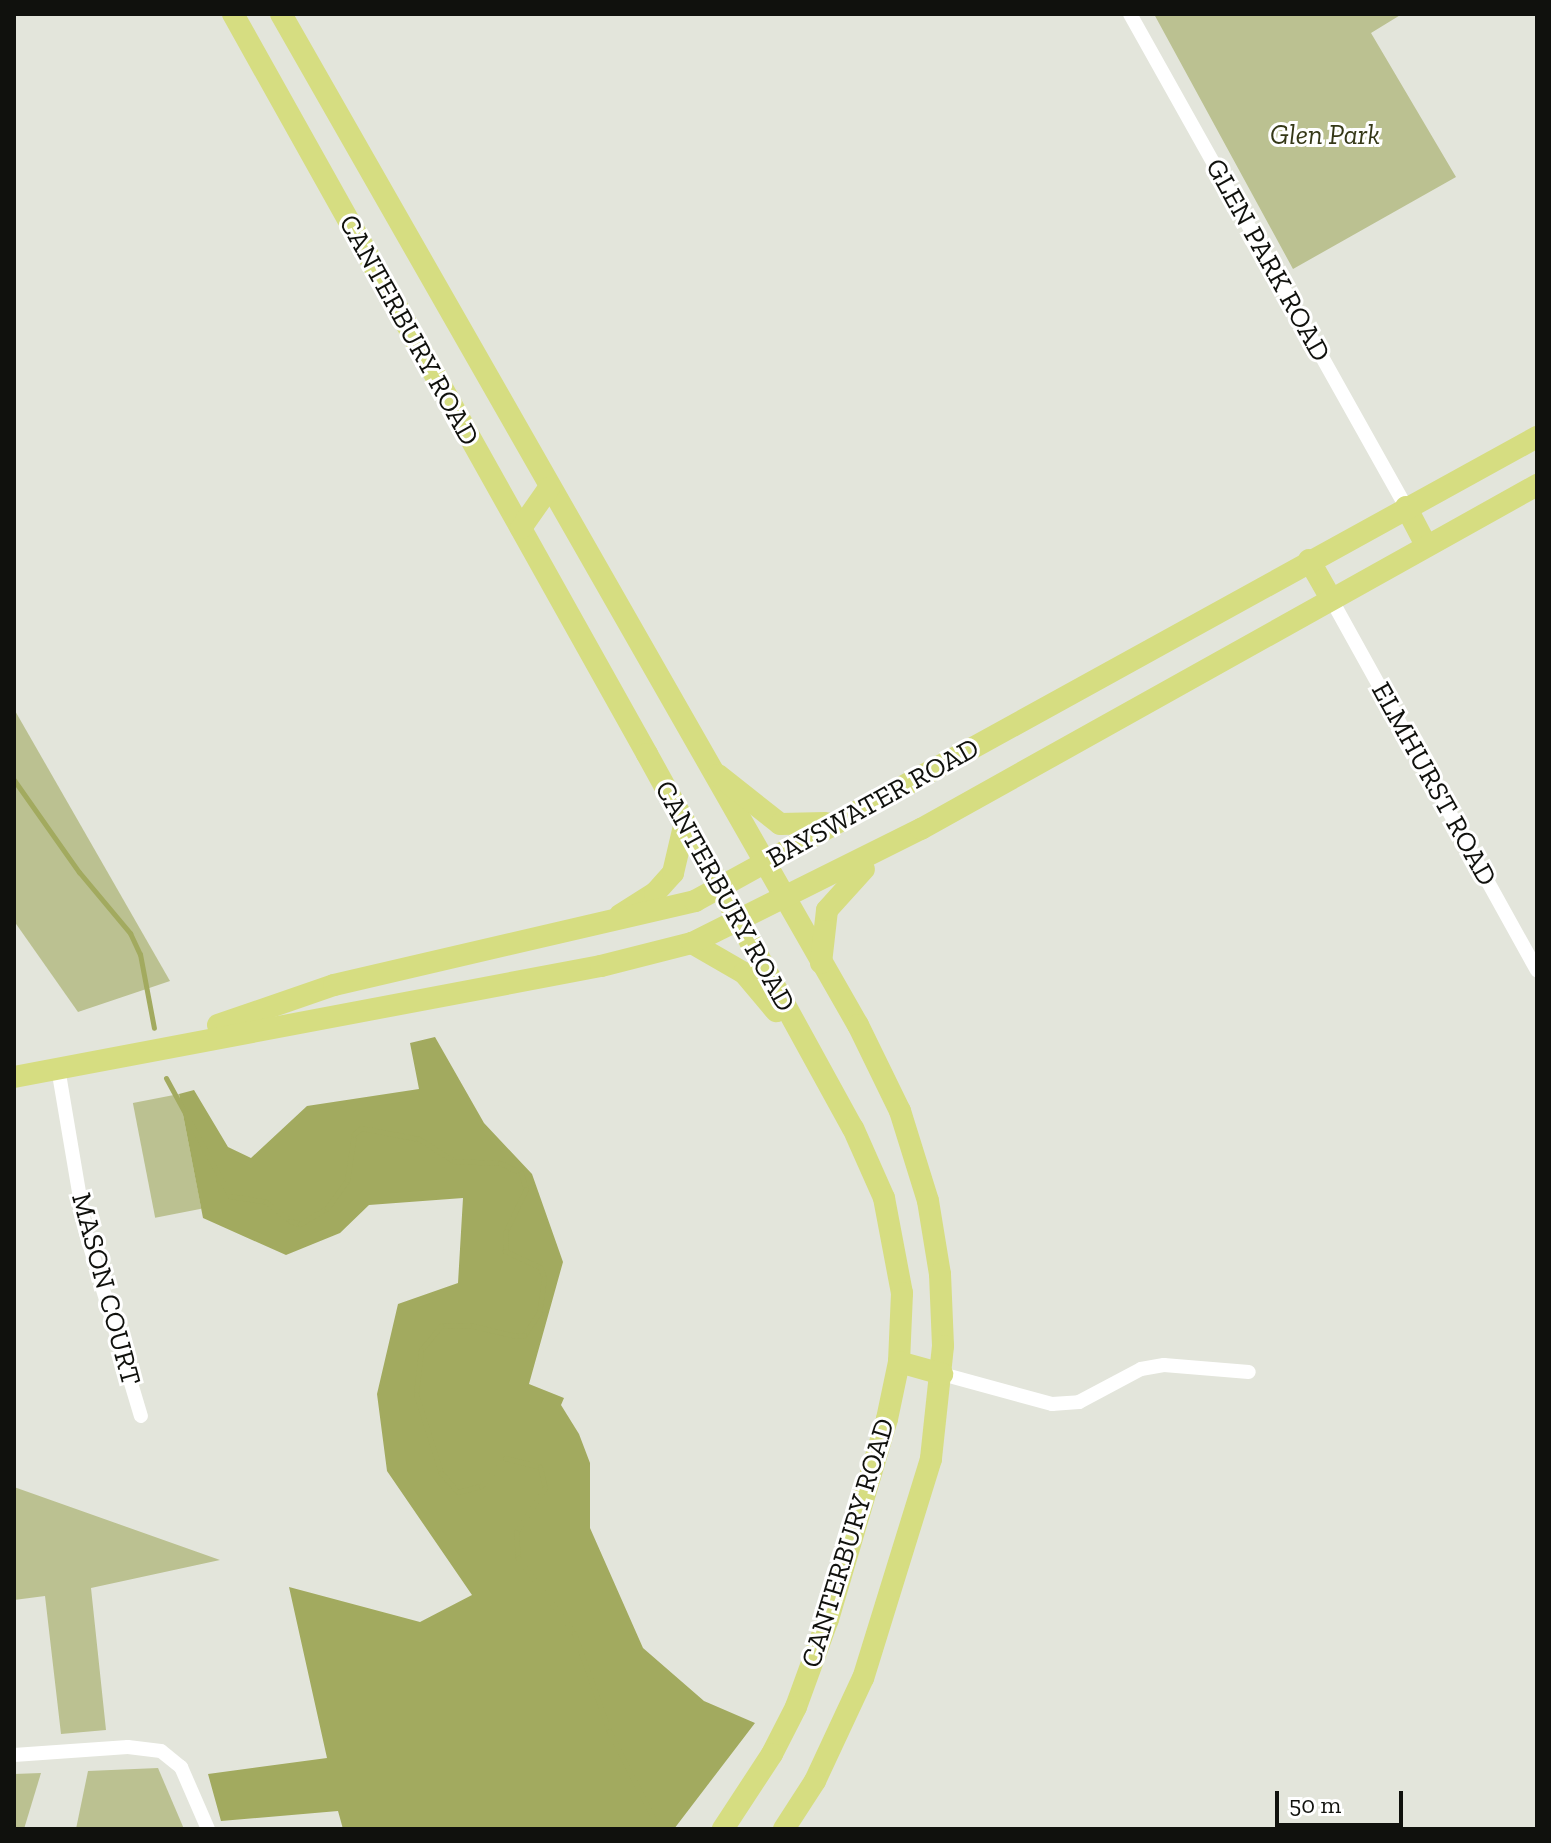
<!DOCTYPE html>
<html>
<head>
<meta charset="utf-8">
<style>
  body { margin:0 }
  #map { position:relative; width:1551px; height:1843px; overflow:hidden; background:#e3e5db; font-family:"Zilla Slab",serif }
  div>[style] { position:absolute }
  .green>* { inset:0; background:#bbc191; transform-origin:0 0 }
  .forest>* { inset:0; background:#a2aa5f }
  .stream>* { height:5px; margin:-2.5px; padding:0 2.5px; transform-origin:2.5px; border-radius:2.5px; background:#a2aa5f }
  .minor>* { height:14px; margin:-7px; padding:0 7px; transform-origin:7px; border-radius:7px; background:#fff }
  .primary>* { height:22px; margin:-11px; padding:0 11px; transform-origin:11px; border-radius:11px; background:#d6dd81 }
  span { translate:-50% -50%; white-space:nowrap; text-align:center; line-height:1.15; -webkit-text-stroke:6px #fff; paint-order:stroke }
  .park-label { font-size:28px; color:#353817; font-style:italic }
  .street-label { font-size:28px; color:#10110d }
  .frame { position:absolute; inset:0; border:16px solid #10110d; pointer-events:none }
  .scale { position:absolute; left:1275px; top:1791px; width:128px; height:36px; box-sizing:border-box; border:4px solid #10110d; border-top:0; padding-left:10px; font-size:24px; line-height:28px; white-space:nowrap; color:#10110d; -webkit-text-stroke:6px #fff; paint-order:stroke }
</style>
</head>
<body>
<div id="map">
  <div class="green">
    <i style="clip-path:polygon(1154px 14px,1402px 14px,1371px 33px,1456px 177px,1293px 269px)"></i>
    <i style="clip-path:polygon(14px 709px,170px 981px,78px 1012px,14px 921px)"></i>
    <i style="left:179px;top:1094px;width:117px;height:47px;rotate:79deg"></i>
    <i style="clip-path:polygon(14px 1487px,220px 1560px,91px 1588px,106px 1730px,61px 1734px,45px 1596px,14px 1600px)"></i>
    <i style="clip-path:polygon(158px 1768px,184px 1829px,76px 1829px,88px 1771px)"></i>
    <i style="clip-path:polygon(41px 1773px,24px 1829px,14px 1829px,14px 1774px)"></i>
  </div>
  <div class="forest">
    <i style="clip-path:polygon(435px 1037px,484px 1123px,532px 1174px,563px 1262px,529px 1384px,564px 1398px,561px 1405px,579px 1434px,590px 1463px,590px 1528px,643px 1648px,704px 1701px,755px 1723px,674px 1829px,343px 1829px,338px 1811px,221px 1821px,208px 1774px,327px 1758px,289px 1587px,420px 1622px,472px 1595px,387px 1471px,377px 1394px,398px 1304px,458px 1283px,463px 1198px,369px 1205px,340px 1233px,286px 1255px,203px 1218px,179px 1094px,194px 1090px,228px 1147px,251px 1158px,307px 1106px,419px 1089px,410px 1043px)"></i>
  </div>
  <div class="stream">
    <i style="left:14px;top:780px;width:113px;rotate:54.8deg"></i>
    <i style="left:79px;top:872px;width:80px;rotate:50.1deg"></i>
    <i style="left:130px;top:933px;width:23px;rotate:65deg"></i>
    <i style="left:140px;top:954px;width:75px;rotate:79.3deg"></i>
    <i style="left:166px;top:1078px;width:134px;rotate:61.5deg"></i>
    <i style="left:230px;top:1196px;width:36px;rotate:9deg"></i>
    <i style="left:266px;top:1202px;width:31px;rotate:38deg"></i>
    <i style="left:290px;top:1221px;width:10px;rotate:17deg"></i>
    <i style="left:300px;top:1224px;width:31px;rotate:-31deg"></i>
    <i style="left:327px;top:1208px;width:34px;rotate:-54deg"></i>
    <i style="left:347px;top:1180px;width:47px;rotate:-81.3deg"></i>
    <i style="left:354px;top:1134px;width:9px;rotate:-41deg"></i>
    <i style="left:361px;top:1128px;width:59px;rotate:10.7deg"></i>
    <i style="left:419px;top:1139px;width:41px;rotate:32.2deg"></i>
    <i style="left:454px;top:1161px;width:46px;rotate:2.5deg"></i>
    <i style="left:500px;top:1163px;width:23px;rotate:25deg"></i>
    <i style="left:521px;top:1173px;width:17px;rotate:73deg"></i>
    <i style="left:526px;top:1189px;width:47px;rotate:115.5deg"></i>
    <i style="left:506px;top:1231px;width:20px;rotate:93deg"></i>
    <i style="left:505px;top:1251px;width:38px;rotate:25deg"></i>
    <i style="left:540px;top:1267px;width:12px;rotate:70deg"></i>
    <i style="left:544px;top:1278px;width:35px;rotate:98deg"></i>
    <i style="left:539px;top:1313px;width:27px;rotate:124deg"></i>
    <i style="left:524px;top:1335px;width:8px;rotate:173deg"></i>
    <i style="left:516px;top:1336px;width:48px;rotate:-166.8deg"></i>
    <i style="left:469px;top:1325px;width:28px;rotate:178deg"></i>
    <i style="left:441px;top:1326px;width:31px;rotate:130deg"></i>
    <i style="left:421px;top:1350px;width:44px;rotate:96.5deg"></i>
    <i style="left:416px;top:1394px;width:83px;rotate:72.4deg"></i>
    <i style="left:441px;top:1473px;width:25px;rotate:48deg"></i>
    <i style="left:458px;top:1492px;width:24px;rotate:-15deg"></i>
    <i style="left:481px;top:1486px;width:37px;rotate:-49deg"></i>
    <i style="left:505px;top:1458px;width:36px;rotate:14deg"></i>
    <i style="left:540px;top:1467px;width:22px;rotate:77deg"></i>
    <i style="left:545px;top:1488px;width:53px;rotate:123.4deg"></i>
    <i style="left:516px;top:1532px;width:26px;rotate:86deg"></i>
    <i style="left:518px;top:1558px;width:94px;rotate:53.3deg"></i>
    <i style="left:574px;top:1633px;width:104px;rotate:70.3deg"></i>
    <i style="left:609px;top:1731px;width:110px;rotate:63deg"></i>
  </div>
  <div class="minor">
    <i style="left:1130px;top:14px;width:565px;rotate:60.76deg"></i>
    <i style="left:1330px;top:597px;width:427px;rotate:61deg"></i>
    <i style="left:58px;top:1068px;width:167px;rotate:80.4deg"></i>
    <i style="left:86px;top:1233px;width:191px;rotate:73.3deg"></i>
    <i style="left:942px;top:1374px;width:114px;rotate:15.3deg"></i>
    <i style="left:1052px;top:1404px;width:27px;rotate:-4deg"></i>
    <i style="left:1079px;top:1402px;width:70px;rotate:-28deg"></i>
    <i style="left:1141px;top:1369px;width:23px;rotate:-10deg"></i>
    <i style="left:1164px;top:1365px;width:85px;rotate:4.7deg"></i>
    <i style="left:14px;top:1755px;width:114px;rotate:-4deg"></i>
    <i style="left:128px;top:1747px;width:33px;rotate:7deg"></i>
    <i style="left:161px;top:1751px;width:26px;rotate:39deg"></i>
    <i style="left:181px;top:1767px;width:68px;rotate:66.5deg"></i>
  </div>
  <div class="primary">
    <i style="left:233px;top:14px;width:848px;rotate:60.77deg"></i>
    <i style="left:647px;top:754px;width:427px;rotate:61.2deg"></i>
    <i style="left:853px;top:1128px;width:77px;rotate:66.1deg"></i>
    <i style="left:884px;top:1198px;width:97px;rotate:79.3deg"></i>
    <i style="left:902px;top:1293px;width:69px;rotate:92.5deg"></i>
    <i style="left:899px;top:1362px;width:58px;rotate:101.9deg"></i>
    <i style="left:887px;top:1419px;width:209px;rotate:106.4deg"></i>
    <i style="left:828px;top:1619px;width:94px;rotate:110deg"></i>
    <i style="left:796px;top:1707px;width:53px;rotate:117.1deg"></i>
    <i style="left:772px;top:1754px;width:90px;rotate:123.2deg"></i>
    <i style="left:281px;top:14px;width:1164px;rotate:60.29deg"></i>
    <i style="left:858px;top:1025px;width:96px;rotate:64deg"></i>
    <i style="left:900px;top:1111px;width:94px;rotate:72.7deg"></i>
    <i style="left:928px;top:1201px;width:74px;rotate:80.7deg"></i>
    <i style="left:940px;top:1274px;width:72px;rotate:87.6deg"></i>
    <i style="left:943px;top:1346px;width:114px;rotate:96.1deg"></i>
    <i style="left:931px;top:1459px;width:229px;rotate:107.2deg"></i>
    <i style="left:863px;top:1678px;width:114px;rotate:115deg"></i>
    <i style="left:815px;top:1781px;width:57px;rotate:122.9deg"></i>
    <i style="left:1406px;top:507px;width:43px;rotate:62.2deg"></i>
    <i style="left:521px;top:528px;width:49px;rotate:-55deg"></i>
    <i style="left:1309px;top:560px;width:43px;rotate:60.4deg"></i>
    <i style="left:718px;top:775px;width:79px;rotate:38.3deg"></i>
    <i style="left:780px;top:824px;width:46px;rotate:-1.2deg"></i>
    <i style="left:620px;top:915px;width:41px;rotate:-32.2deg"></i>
    <i style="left:655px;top:893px;width:27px;rotate:-48deg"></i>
    <i style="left:673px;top:873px;width:52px;rotate:-76.8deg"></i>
    <i style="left:692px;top:943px;width:60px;rotate:30deg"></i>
    <i style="left:744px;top:973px;width:50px;rotate:49.9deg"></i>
    <i style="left:821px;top:963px;width:53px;rotate:-83.5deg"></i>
    <i style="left:827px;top:910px;width:55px;rotate:-47.9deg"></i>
    <i style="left:218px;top:1025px;width:123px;rotate:-19deg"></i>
    <i style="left:334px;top:985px;width:371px;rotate:-13.1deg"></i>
    <i style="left:695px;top:901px;width:961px;rotate:-28.86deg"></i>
    <i style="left:14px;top:1077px;width:597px;rotate:-10.71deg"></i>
    <i style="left:601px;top:966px;width:94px;rotate:-14.2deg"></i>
    <i style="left:692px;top:943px;width:256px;rotate:-26.5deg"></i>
    <i style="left:921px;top:829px;width:706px;rotate:-29.18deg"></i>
    <i style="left:899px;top:1362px;width:45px;rotate:15.6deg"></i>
  </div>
  <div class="park-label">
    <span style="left:1325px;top:135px">Glen Park</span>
  </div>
  <div class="street-label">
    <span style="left:1268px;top:260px;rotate:61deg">GLEN PARK ROAD</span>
    <span style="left:409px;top:330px;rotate:61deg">CANTERBURY ROAD</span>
    <span style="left:1434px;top:784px;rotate:61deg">ELMHURST ROAD</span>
    <span style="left:873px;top:803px;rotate:-29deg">BAYSWATER ROAD</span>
    <span style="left:725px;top:896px;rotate:61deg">CANTERBURY ROAD</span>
    <span style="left:106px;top:1289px;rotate:75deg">MASON COURT</span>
    <span style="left:848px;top:1543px;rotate:-73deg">CANTERBURY ROAD</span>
  </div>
  <div class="frame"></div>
  <div class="scale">50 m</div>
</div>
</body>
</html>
